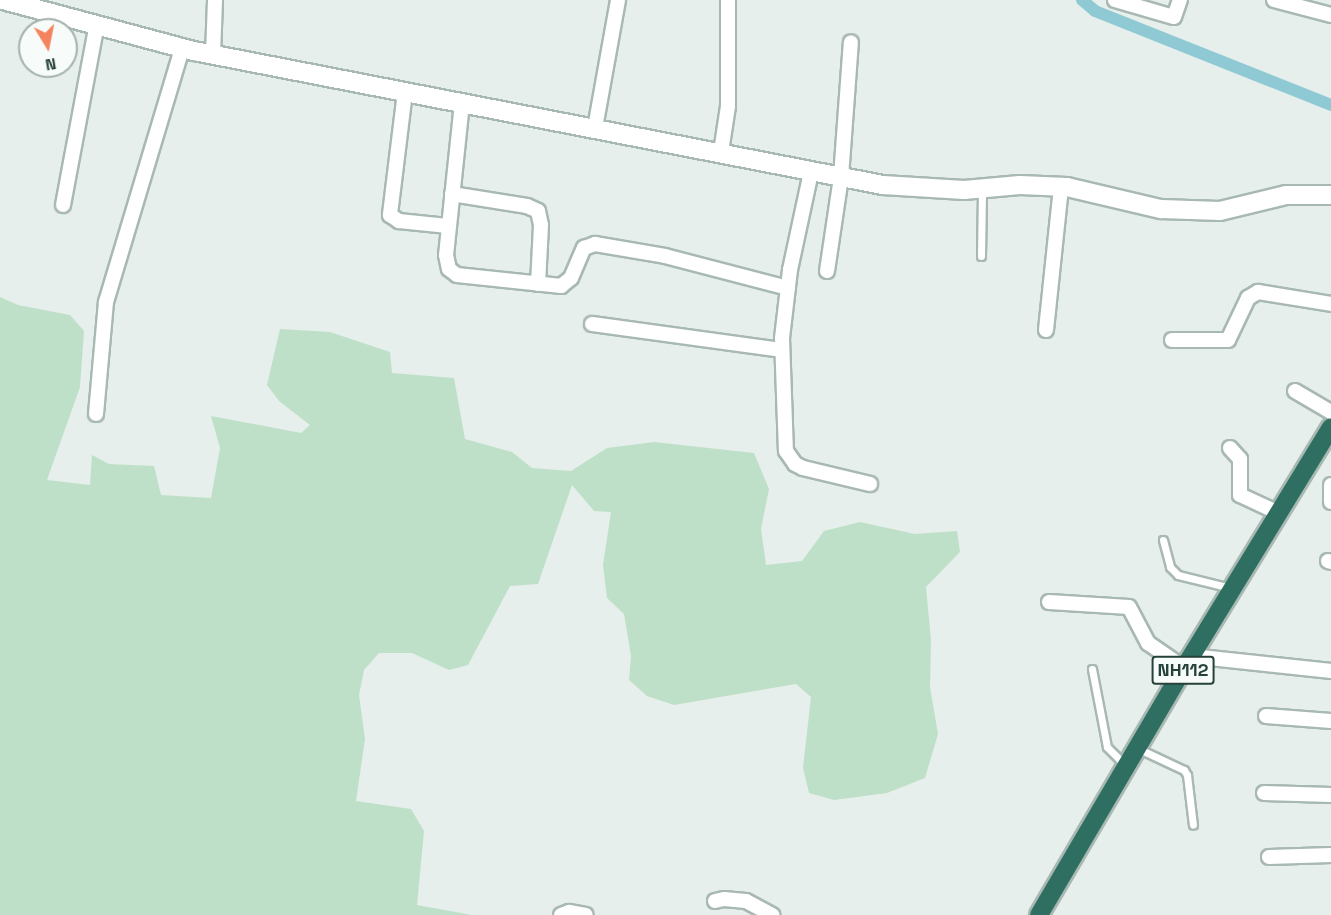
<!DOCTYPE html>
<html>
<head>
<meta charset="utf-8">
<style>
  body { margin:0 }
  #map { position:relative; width:1331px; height:915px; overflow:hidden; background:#e6efeb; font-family:"Space Grotesk",sans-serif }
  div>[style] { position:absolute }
  .green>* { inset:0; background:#bfe0c8 }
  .canal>* { height:12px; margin:-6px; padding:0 6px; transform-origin:6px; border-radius:6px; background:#8ec9d4 }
  .roads { filter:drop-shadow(2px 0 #a8b8b2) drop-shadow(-2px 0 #a8b8b2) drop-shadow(0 2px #a8b8b2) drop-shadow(0 -2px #a8b8b2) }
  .lane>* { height:7px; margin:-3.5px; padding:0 3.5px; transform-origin:3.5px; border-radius:3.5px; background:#fff }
  .street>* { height:14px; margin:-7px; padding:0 7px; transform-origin:7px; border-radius:7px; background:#fff }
  .secondary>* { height:18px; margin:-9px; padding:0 9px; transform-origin:9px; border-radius:9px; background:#fff }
  .highway>* { height:18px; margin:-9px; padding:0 9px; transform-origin:9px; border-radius:9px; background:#2f6f62 }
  span { translate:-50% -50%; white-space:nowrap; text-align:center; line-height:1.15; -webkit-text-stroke:4.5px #f7fbf9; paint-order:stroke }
  .shield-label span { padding:2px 4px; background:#f7fbf9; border:2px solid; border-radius:4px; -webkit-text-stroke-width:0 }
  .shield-label { font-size:18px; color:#24423a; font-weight:700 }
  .north { position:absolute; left:18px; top:18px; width:60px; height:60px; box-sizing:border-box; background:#f7fbf9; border:2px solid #a3b1ad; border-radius:50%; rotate:170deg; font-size:16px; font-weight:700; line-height:24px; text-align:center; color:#24423a }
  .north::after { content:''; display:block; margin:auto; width:21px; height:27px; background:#f4845f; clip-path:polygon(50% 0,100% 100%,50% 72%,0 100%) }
</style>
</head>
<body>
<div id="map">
  <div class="green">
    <i style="clip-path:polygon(0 297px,18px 305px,70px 315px,84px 331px,80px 387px,47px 480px,90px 485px,92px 455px,109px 464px,154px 466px,161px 495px,211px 498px,220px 448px,211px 416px,301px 433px,310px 425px,279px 401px,267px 385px,280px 329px,330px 332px,390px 352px,392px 373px,454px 378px,465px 439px,512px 452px,532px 468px,571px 471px,607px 448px,654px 442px,754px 453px,769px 489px,761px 529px,766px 565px,802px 561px,824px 531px,860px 522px,915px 534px,957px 531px,960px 552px,926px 587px,931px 640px,930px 687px,938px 734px,925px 778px,887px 793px,834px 800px,809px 793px,803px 768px,811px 697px,796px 684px,674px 705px,647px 696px,629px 680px,631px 656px,624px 614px,607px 598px,603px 565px,611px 512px,594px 511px,572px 485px,538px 584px,510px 586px,468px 665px,449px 670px,412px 653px,379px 653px,364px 670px,359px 695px,365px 739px,356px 801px,411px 809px,424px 831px,417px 905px,472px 915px,0 915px)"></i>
  </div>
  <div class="canal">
    <i style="left:1082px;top:0;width:17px;rotate:40deg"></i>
    <i style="left:1095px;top:11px;width:254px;rotate:21.7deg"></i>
  </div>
  <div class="roads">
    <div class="lane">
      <i style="left:981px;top:256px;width:65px;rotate:-89.1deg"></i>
      <i style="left:1163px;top:540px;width:28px;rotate:75deg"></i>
      <i style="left:1170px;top:567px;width:11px;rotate:45deg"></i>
      <i style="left:1178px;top:575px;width:55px;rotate:13.8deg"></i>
      <i style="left:1092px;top:669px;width:79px;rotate:79.1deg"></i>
      <i style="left:1107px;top:747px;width:27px;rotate:45deg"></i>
      <i style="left:1137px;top:748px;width:52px;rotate:25.1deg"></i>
      <i style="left:1184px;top:770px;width:6px;rotate:59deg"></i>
      <i style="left:1187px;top:775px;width:50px;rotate:83.2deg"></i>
    </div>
    <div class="street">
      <i style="left:1115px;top:0;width:61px;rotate:16.1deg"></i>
      <i style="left:1174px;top:17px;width:18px;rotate:-71deg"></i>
      <i style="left:1274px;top:0;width:59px;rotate:14.7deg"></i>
      <i style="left:213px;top:55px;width:55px;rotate:-87.9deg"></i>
      <i style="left:405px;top:92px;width:124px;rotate:97deg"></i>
      <i style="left:390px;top:215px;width:11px;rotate:34deg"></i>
      <i style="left:399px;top:221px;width:49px;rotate:5.8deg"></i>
      <i style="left:462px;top:103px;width:153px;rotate:96deg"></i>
      <i style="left:446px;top:255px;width:14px;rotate:78deg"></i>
      <i style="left:449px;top:269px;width:10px;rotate:37deg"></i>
      <i style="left:457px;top:275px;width:105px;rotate:6deg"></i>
      <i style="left:561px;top:286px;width:13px;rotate:-39deg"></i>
      <i style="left:571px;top:278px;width:33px;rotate:-67deg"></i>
      <i style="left:584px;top:248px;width:12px;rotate:-20deg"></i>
      <i style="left:595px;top:244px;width:71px;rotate:9.7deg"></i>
      <i style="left:665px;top:256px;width:127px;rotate:14.6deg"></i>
      <i style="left:595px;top:128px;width:130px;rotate:-79.8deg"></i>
      <i style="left:721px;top:152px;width:47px;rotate:-81.3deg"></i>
      <i style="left:728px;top:106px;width:106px;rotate:-90deg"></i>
      <i style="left:811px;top:172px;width:100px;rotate:102.1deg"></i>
      <i style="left:790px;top:270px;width:68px;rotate:96.7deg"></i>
      <i style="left:782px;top:338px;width:113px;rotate:88deg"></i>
      <i style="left:786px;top:451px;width:16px;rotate:55deg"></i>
      <i style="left:795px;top:464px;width:9px;rotate:27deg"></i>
      <i style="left:803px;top:468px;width:69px;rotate:13.4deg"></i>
      <i style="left:452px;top:194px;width:76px;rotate:9.1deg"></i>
      <i style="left:527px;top:206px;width:12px;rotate:24deg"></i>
      <i style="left:538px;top:211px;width:14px;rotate:78deg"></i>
      <i style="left:541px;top:225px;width:59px;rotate:92.9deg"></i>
      <i style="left:63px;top:205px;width:184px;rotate:-79.4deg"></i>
      <i style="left:827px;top:271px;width:95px;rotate:-81.5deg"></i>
      <i style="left:841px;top:177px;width:135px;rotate:-85.8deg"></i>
      <i style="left:592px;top:324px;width:191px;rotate:7.8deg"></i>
      <i style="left:1046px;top:330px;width:144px;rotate:-84deg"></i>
      <i style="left:1172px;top:340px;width:56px"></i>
      <i style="left:1228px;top:340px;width:47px;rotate:-64.5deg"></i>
      <i style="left:1248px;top:298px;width:12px;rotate:-31deg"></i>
      <i style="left:1258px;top:292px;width:74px;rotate:9.3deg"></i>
      <i style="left:1295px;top:391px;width:42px;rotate:30.3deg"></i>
      <i style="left:96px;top:414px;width:112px;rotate:-84.9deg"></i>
      <i style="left:106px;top:302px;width:265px;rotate:-73.3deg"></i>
      <i style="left:1230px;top:448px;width:15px;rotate:48deg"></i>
      <i style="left:1240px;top:459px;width:36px;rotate:90deg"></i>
      <i style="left:1240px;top:495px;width:43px;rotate:24.8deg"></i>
      <i style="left:1331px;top:485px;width:17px;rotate:90deg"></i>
      <i style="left:1328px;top:561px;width:3px;rotate:18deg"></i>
      <i style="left:1049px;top:602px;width:80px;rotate:3.6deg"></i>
      <i style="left:1129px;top:607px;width:41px;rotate:62.2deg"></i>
      <i style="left:1148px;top:643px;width:44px;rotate:34.8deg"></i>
      <i style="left:1191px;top:656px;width:141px;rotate:6.1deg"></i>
      <i style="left:1266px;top:716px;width:65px;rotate:4.4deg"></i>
      <i style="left:1264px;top:793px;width:67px;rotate:1.7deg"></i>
      <i style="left:1269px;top:857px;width:62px;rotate:-1.8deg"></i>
      <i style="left:715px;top:901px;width:9px;rotate:-13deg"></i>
      <i style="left:724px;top:899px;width:22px;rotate:5deg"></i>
      <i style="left:746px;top:901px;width:30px;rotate:28deg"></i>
      <i style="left:561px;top:915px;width:9px;rotate:-21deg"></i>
      <i style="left:569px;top:912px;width:17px;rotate:10deg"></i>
    </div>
    <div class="secondary">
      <i style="left:3px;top:0;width:198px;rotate:15deg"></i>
      <i style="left:194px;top:51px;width:702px;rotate:11.01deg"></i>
      <i style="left:883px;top:185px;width:81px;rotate:3.5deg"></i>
      <i style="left:964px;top:190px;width:56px;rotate:-5.1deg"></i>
      <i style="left:1020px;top:185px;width:47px;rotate:2.4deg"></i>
      <i style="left:1067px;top:187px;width:97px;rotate:13.2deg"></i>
      <i style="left:1161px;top:209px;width:59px;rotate:1.9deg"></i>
      <i style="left:1220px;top:211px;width:68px;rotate:-13.6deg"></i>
      <i style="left:1286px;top:195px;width:45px"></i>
    </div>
    <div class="highway">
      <i style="left:1039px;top:915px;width:286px;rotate:-59.6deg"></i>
      <i style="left:1184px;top:668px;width:282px;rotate:-58.6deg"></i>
    </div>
  </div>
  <div class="shield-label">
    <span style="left:1183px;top:670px">NH112</span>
  </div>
  <div class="north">N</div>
</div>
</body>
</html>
